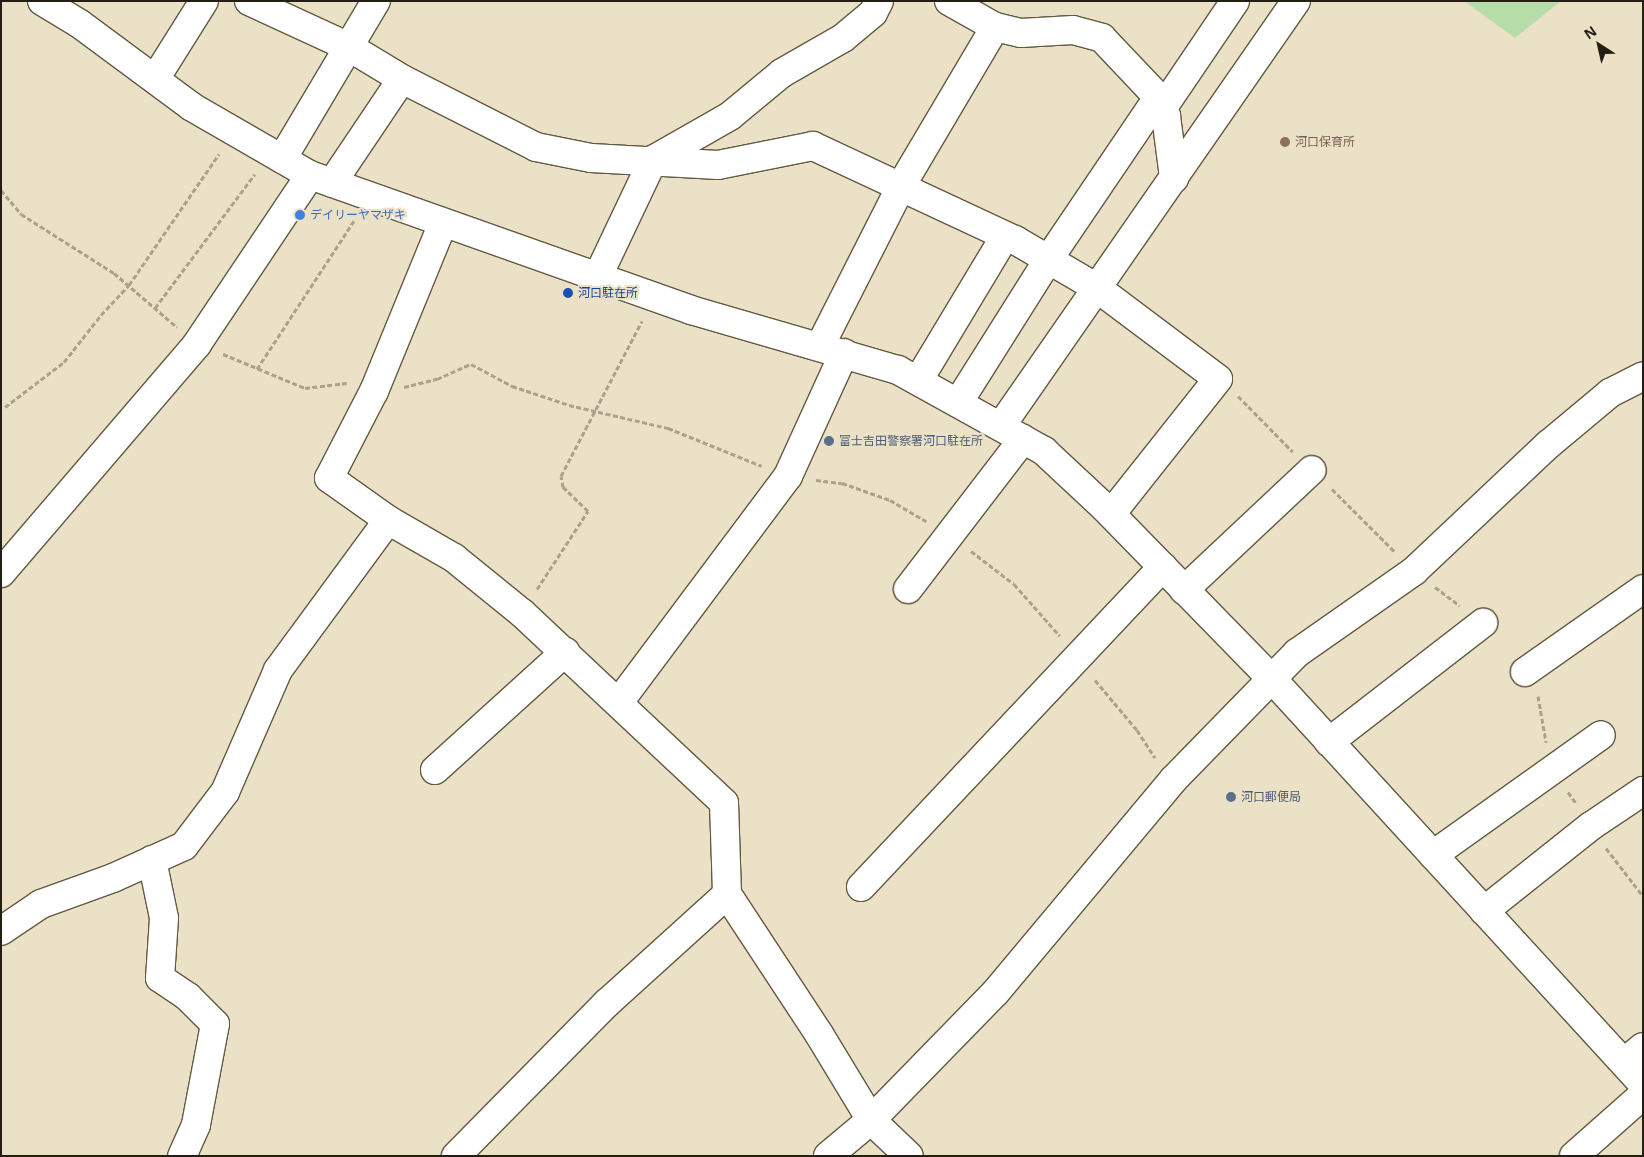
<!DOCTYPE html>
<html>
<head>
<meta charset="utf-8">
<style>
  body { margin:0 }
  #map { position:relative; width:1644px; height:1157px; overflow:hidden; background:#ebe1c6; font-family:"Noto Sans","Noto Sans JP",sans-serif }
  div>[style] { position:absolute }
  .green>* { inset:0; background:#b6dca8 }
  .path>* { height:3px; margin-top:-1.5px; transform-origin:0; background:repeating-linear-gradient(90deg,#aba28d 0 5px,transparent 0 7.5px) }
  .roads { filter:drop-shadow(1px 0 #625a42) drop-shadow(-1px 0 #625a42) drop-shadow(0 1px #625a42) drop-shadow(0 -1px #625a42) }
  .minor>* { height:28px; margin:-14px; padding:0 14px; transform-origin:14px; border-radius:14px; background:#fff }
  .dots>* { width:14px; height:14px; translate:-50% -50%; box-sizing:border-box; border:2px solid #ebe1c6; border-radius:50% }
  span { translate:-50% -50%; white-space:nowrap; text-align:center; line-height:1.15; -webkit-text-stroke:4px #ebe1c6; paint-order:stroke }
  .education-label { font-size:12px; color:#785e54 }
  .left { translate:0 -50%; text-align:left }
  .shop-label { font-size:12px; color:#366cbe }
  .transit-label { font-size:12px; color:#164399 }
  .service-label { font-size:12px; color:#4e5e75 }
  .frame { position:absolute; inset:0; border:2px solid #231f15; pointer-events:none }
  .north { position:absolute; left:1574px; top:20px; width:50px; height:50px; -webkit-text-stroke:4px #ebe1c6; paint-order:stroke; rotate:325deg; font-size:14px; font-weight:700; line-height:20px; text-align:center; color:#231f15 }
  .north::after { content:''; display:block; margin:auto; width:18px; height:22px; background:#231f15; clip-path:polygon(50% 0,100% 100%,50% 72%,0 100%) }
</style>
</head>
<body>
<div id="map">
  <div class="green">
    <i style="clip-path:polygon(1464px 1px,1561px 1px,1515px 38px)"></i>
  </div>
  <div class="path">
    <i style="left:1px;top:190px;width:31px;rotate:50deg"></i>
    <i style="left:21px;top:214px;width:110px;rotate:32.4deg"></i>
    <i style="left:114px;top:273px;width:83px;rotate:40.6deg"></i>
    <i style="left:155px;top:308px;width:167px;rotate:-53.3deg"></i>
    <i style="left:223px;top:354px;width:89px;rotate:22.5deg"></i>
    <i style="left:305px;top:388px;width:42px;rotate:-6.8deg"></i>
    <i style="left:257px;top:369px;width:177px;rotate:-56.8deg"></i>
    <i style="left:404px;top:387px;width:34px;rotate:-14deg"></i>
    <i style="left:437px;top:379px;width:37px;rotate:-24deg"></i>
    <i style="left:471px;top:364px;width:47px;rotate:28.2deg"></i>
    <i style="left:512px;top:386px;width:60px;rotate:18.4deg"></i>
    <i style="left:569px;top:405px;width:102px;rotate:13.1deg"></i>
    <i style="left:668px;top:428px;width:101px;rotate:22deg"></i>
    <i style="left:1238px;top:396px;width:78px;rotate:45.5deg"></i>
    <i style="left:5px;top:407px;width:74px;rotate:-37.3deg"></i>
    <i style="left:64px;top:362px;width:60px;rotate:-51.8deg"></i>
    <i style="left:101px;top:315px;width:41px;rotate:-47deg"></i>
    <i style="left:129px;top:285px;width:159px;rotate:-55.5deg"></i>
    <i style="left:816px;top:480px;width:26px;rotate:7deg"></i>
    <i style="left:842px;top:483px;width:51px;rotate:19.5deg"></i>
    <i style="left:890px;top:500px;width:42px;rotate:30.3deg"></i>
    <i style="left:1332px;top:489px;width:89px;rotate:45deg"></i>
    <i style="left:971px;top:551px;width:54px;rotate:37.5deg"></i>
    <i style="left:1014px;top:584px;width:69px;rotate:48.5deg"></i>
    <i style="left:1435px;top:587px;width:31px;rotate:37deg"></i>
    <i style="left:537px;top:589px;width:93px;rotate:-56.8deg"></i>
    <i style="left:588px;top:511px;width:35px;rotate:-136deg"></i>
    <i style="left:563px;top:487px;width:11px;rotate:-100deg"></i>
    <i style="left:561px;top:476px;width:175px;rotate:-62.4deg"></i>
    <i style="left:1095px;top:680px;width:65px;rotate:50deg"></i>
    <i style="left:1137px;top:730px;width:33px;rotate:57deg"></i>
    <i style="left:1538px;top:696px;width:47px;rotate:80.1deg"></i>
    <i style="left:1568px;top:792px;width:14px;rotate:54deg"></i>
    <i style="left:1606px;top:848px;width:61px;rotate:52.4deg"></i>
  </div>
  <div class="roads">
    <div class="minor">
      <i style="left:42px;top:1px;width:44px;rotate:31.2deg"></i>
      <i style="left:80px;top:24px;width:139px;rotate:36.5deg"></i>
      <i style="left:192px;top:107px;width:136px;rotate:30deg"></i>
      <i style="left:310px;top:175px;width:404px;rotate:19.5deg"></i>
      <i style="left:691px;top:310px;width:216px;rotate:16.2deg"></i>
      <i style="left:898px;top:370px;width:167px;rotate:29deg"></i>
      <i style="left:1044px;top:451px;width:82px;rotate:43deg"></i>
      <i style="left:1104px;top:507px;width:242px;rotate:45.7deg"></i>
      <i style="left:1273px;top:680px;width:548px;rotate:47.52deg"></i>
      <i style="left:249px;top:1px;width:110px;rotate:24.7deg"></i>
      <i style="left:349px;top:47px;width:62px;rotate:31.1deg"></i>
      <i style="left:402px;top:79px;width:150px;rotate:26.9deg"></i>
      <i style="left:536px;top:147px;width:56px;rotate:11.3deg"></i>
      <i style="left:591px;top:158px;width:127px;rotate:3.2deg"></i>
      <i style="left:718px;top:165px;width:97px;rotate:-11.3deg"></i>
      <i style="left:813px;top:146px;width:223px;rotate:25deg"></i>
      <i style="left:1015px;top:240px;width:95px;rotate:30.3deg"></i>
      <i style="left:1097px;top:288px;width:151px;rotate:36.9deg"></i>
      <i style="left:1218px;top:379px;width:172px;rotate:128.4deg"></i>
      <i style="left:949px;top:1px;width:53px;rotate:29.5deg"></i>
      <i style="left:995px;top:27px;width:27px;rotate:13deg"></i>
      <i style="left:1021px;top:33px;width:52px;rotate:-3.3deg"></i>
      <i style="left:1073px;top:30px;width:30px;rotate:15deg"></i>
      <i style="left:1102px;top:38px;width:76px;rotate:46.6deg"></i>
      <i style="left:1154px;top:93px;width:26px;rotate:62deg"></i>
      <i style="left:1166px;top:116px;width:63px;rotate:82.6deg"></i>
      <i style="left:155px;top:79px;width:92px;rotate:-57.9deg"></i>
      <i style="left:1162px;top:109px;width:130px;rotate:-55.9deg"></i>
      <i style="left:282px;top:159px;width:184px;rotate:-59.3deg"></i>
      <i style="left:332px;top:183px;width:125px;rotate:-56.1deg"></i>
      <i style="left:443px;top:223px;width:182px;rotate:112.3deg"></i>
      <i style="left:374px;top:391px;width:98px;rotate:117.3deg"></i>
      <i style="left:329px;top:478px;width:72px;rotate:35.4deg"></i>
      <i style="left:388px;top:520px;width:76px;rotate:29.9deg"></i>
      <i style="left:454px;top:558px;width:87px;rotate:39deg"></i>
      <i style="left:522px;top:613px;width:277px;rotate:43.2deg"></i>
      <i style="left:724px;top:803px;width:91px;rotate:88.1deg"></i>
      <i style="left:727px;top:894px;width:168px;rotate:56.7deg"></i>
      <i style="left:819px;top:1034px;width:100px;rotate:58.8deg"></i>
      <i style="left:871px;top:1120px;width:52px;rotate:43.5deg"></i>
      <i style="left:597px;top:278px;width:131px;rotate:-64.6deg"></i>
      <i style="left:653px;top:160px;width:89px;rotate:-29.7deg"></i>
      <i style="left:730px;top:116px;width:67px;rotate:-39.6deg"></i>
      <i style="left:782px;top:73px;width:70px;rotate:-29.8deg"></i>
      <i style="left:843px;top:38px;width:39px;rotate:-40deg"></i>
      <i style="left:873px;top:13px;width:13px;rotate:-63deg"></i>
      <i style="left:820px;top:346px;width:179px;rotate:-63.1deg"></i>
      <i style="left:901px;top:186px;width:185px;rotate:-59.4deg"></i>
      <i style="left:918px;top:381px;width:169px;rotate:-59deg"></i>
      <i style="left:958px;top:403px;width:169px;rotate:-57.8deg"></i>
      <i style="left:1048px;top:260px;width:194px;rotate:-55.9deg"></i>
      <i style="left:1001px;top:426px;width:517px;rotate:-55.23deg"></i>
      <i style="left:1px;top:573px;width:301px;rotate:-49.4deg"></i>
      <i style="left:197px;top:344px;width:203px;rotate:-56.2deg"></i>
      <i style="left:908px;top:589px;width:189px;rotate:-52.5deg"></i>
      <i style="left:1184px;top:590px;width:175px;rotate:-43.2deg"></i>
      <i style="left:1525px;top:672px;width:144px;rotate:-35.1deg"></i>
      <i style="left:619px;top:702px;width:282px;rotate:-53.2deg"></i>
      <i style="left:788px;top:476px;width:135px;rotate:-65.5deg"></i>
      <i style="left:1329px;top:742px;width:195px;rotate:-37.7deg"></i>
      <i style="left:435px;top:770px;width:176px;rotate:-42.2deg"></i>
      <i style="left:1433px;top:855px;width:206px;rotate:-35.5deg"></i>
      <i style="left:152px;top:860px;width:59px;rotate:78.3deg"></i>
      <i style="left:164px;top:918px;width:60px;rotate:93.8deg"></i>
      <i style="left:160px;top:978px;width:34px;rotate:34deg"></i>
      <i style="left:188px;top:997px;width:38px;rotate:45deg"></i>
      <i style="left:215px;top:1024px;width:103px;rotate:100.7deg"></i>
      <i style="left:196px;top:1125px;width:34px;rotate:114deg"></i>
      <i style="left:861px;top:887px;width:440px;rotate:-46.7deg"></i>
      <i style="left:1484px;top:911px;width:137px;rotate:-38.5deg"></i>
      <i style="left:1591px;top:826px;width:63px;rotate:-33.9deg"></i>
      <i style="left:1px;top:931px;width:48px;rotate:-34deg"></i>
      <i style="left:41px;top:904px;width:77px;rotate:-19.9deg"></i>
      <i style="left:113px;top:878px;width:78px;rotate:-24.3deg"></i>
      <i style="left:184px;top:846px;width:68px;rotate:-52.8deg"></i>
      <i style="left:225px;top:792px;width:133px;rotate:-66.5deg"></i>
      <i style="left:278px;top:670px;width:186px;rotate:-53.7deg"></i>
      <i style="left:1625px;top:1062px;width:23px;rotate:-40deg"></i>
      <i style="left:456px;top:1156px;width:215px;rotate:-45.4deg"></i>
      <i style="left:607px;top:1003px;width:162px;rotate:-42.2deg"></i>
      <i style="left:828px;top:1156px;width:56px;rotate:-39.9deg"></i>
      <i style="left:871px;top:1120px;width:177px;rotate:-45.7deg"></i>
      <i style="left:995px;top:993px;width:279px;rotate:-50.1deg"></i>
      <i style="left:1174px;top:779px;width:176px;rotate:-45.7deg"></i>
      <i style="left:1297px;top:653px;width:143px;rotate:-35deg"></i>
      <i style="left:1414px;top:571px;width:185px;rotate:-43.3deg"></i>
      <i style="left:1549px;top:444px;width:80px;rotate:-39.9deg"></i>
      <i style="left:1610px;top:393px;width:37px;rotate:-27deg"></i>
      <i style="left:1574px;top:1156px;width:92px;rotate:-41.5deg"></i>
    </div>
  </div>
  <div class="dots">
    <i style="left:1285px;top:142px;background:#8d6e63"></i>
    <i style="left:300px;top:215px;background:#3f7fe0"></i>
    <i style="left:568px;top:293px;background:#1a4fb4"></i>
    <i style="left:829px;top:441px;background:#5c6f8a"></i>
    <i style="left:1231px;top:797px;background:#5c6f8a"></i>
  </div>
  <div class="education-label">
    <span class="left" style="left:1295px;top:142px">河口保育所</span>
  </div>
  <div class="shop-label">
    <span class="left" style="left:310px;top:215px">デイリーヤマザキ</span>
  </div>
  <div class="transit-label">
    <span class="left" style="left:578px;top:293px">河口駐在所</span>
  </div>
  <div class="service-label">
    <span class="left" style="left:839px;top:441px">富士吉田警察署河口駐在所</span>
    <span class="left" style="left:1241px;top:797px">河口郵便局</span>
  </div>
  <div class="frame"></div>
  <div class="north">N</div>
</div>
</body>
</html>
